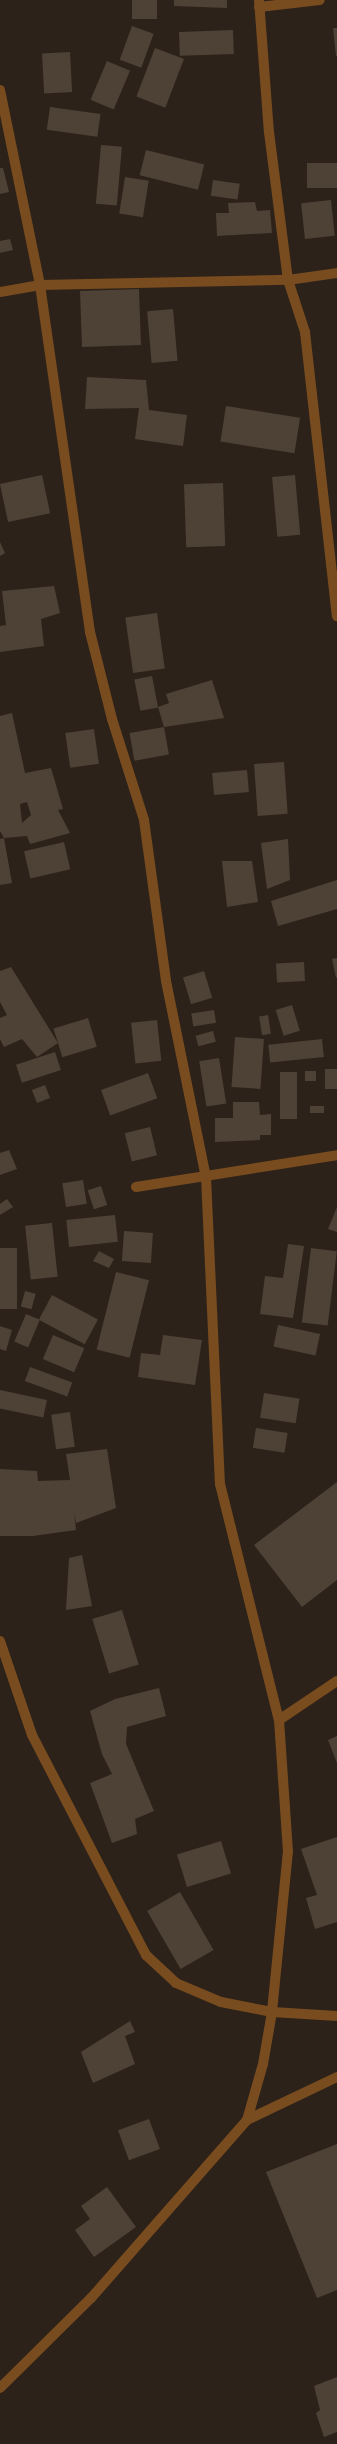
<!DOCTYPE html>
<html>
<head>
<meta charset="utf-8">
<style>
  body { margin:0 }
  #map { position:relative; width:337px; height:2444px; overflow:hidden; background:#2d2219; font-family:Poppins,sans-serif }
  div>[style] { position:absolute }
  .building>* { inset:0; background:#4e4237; transform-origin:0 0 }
  .minor>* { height:10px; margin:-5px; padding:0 5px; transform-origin:5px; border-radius:5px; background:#784c1f }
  span { translate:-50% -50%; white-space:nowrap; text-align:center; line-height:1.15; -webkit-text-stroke:4px #241910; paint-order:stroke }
</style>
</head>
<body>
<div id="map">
  <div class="building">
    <i style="left:132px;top:0;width:25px;height:19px"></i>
    <i style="clip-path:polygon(174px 0,227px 0,227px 8px,174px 6px)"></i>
    <i style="left:132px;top:26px;width:23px;height:36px;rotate:20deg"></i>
    <i style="clip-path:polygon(333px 28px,337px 28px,337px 56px,336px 56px)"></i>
    <i style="left:233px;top:30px;width:24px;height:54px;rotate:88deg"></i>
    <i style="left:155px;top:48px;width:31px;height:52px;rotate:21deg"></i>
    <i style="left:70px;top:52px;width:40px;height:28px;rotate:87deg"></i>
    <i style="left:107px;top:61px;width:25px;height:42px;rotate:23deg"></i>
    <i style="left:50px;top:107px;width:51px;height:23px;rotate:8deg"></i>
    <i style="left:101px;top:145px;width:21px;height:59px;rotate:5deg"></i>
    <i style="left:146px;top:150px;width:60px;height:26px;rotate:14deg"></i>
    <i style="left:337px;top:163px;width:25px;height:30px;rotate:90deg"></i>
    <i style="clip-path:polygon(0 168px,3px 168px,9px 192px,0 194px)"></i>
    <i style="left:125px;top:177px;width:24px;height:37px;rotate:9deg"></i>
    <i style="left:213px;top:180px;width:27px;height:16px;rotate:8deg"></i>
    <i style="left:331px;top:200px;width:36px;height:30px;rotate:84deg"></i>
    <i style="clip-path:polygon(255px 202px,257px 211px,270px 210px,272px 233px,217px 236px,216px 213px,229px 213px,228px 203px)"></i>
    <i style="clip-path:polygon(10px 239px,13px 250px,0 253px,0 241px)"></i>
    <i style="left:139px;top:289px;width:56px;height:59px;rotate:88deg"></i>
    <i style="left:173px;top:309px;width:52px;height:26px;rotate:85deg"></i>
    <i style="clip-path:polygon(87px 377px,146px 380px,149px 410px,187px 415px,183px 446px,135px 439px,139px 408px,85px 409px)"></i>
    <i style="left:226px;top:406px;width:75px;height:36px;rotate:9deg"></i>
    <i style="left:42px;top:475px;width:39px;height:43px;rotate:78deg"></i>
    <i style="left:295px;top:475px;width:60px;height:23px;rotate:85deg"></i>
    <i style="left:223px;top:483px;width:63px;height:39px;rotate:88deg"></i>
    <i style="clip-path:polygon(0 542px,5px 553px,0 556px)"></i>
    <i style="clip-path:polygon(54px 586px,60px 613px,41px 619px,44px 646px,0 652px,0 626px,6px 625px,2px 591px)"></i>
    <i style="left:157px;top:613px;width:56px;height:32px;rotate:82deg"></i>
    <i style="left:152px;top:676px;width:32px;height:18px;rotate:79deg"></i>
    <i style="clip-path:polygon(212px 680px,224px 718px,164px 727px,158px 707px,169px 703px,166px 694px)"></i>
    <i style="clip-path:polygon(evenodd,12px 713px,25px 773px,51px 768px,63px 809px,58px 810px,70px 833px,30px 844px,27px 836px,4px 838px,0 831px,0 716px,12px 713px,27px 802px,31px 815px,22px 823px,20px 804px,27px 802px)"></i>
    <i style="left:164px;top:727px;width:28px;height:35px;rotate:80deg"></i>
    <i style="left:94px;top:729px;width:35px;height:29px;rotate:82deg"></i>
    <i style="left:284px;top:762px;width:52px;height:30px;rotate:86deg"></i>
    <i style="left:247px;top:770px;width:22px;height:35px;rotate:85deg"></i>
    <i style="clip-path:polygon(4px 838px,12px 883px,0 885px,0 839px)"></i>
    <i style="clip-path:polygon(288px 839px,290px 880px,267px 889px,261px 843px)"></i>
    <i style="left:64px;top:842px;width:28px;height:41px;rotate:77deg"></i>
    <i style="clip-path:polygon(222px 861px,252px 861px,258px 902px,227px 907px)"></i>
    <i style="clip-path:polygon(337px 880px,337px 909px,278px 926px,271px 901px)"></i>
    <i style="clip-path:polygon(337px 958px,337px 977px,336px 978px,332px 959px)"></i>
    <i style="left:304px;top:962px;width:19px;height:28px;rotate:87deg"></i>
    <i style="clip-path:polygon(11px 967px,58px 1043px,37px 1057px,22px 1039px,4px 1047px,0 1039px,0 1018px,7px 1015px,0 1002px,0 971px)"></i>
    <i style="left:204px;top:971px;width:28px;height:22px;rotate:73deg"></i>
    <i style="left:292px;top:1005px;width:27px;height:17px;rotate:73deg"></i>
    <i style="left:214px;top:1010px;width:13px;height:23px;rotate:81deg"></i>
    <i style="left:268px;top:1015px;width:19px;height:9px;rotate:81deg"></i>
    <i style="left:88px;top:1018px;width:30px;height:36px;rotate:73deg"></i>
    <i style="left:157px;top:1020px;width:41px;height:26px;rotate:84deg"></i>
    <i style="left:213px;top:1031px;width:11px;height:18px;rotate:75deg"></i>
    <i style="left:235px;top:1037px;width:29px;height:50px;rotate:4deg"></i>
    <i style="left:322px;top:1039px;width:18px;height:54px;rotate:84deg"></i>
    <i style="left:55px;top:1052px;width:19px;height:41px;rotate:72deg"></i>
    <i style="left:219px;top:1058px;width:46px;height:20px;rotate:81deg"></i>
    <i style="left:325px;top:1069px;width:12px;height:20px"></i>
    <i style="left:305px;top:1071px;width:11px;height:10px"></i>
    <i style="left:280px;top:1072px;width:17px;height:47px"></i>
    <i style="left:148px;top:1073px;width:27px;height:50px;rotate:70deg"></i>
    <i style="left:45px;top:1085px;width:14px;height:14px;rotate:69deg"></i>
    <i style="clip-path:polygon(233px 1102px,259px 1102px,260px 1115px,271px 1114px,271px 1135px,260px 1135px,260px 1140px,215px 1142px,215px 1118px,233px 1118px)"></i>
    <i style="left:310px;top:1106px;width:14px;height:7px"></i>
    <i style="left:150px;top:1127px;width:29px;height:26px;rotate:76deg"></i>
    <i style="clip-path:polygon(9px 1150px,17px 1169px,0 1175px,0 1153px)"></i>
    <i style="left:83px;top:1180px;width:24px;height:21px;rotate:81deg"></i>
    <i style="left:101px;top:1186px;width:20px;height:14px;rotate:72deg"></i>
    <i style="clip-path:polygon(7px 1199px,13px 1207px,0 1215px,0 1204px)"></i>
    <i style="clip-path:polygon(337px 1207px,337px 1232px,328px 1229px)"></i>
    <i style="left:115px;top:1215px;width:27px;height:49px;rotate:84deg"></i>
    <i style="left:52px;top:1223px;width:54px;height:27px;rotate:84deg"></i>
    <i style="left:124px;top:1231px;width:29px;height:30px;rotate:4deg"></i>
    <i style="clip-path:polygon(288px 1244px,304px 1246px,293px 1318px,260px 1314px,265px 1276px,283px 1278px)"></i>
    <i style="left:0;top:1248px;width:17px;height:61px"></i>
    <i style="left:311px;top:1248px;width:26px;height:75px;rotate:7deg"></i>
    <i style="clip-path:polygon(99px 1251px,114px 1259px,109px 1268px,93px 1261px)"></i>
    <i style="left:116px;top:1272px;width:34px;height:80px;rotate:14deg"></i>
    <i style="left:25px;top:1291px;width:11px;height:16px;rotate:15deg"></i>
    <i style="left:52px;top:1295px;width:52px;height:28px;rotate:28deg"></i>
    <i style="left:26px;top:1314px;width:15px;height:30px;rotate:23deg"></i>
    <i style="left:278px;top:1325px;width:43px;height:22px;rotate:12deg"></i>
    <i style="clip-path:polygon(0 1326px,12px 1330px,6px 1351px,0 1349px)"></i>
    <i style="left:53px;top:1335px;width:34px;height:26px;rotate:23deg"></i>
    <i style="clip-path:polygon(163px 1335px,202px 1340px,195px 1385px,138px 1377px,141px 1353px,160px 1355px)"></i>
    <i style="left:30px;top:1367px;width:45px;height:15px;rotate:20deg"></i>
    <i style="left:0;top:1390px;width:48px;height:18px;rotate:12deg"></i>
    <i style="left:264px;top:1393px;width:36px;height:25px;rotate:9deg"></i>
    <i style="left:70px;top:1412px;width:35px;height:19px;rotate:82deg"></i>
    <i style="left:256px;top:1428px;width:32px;height:20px;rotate:9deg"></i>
    <i style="clip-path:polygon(107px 1449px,116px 1508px,76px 1523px,74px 1511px,76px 1530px,33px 1536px,0 1536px,0 1469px,37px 1471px,38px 1481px,70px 1480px,66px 1454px)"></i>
    <i style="clip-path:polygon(337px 1482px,337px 1580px,302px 1607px,254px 1545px)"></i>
    <i style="clip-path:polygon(82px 1555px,92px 1606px,66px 1610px,69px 1558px)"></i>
    <i style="left:122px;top:1610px;width:57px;height:31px;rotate:73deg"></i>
    <i style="clip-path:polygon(159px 1688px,166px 1716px,127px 1727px,126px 1744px,154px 1811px,135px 1819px,137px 1834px,112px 1843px,90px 1783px,112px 1774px,102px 1754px,90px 1711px,115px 1699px)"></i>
    <i style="clip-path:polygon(337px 1736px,337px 1763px,328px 1740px)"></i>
    <i style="clip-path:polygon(337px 1837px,337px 1922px,315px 1929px,306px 1898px,317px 1895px,301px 1849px)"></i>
    <i style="left:221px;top:1841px;width:34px;height:46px;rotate:73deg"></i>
    <i style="left:180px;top:1892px;width:67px;height:38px;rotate:60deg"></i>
    <i style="clip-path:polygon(130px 2021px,135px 2032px,125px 2036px,135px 2064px,93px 2083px,81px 2052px)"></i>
    <i style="left:149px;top:2119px;width:32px;height:33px;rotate:70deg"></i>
    <i style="clip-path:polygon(337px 2144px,337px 2290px,317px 2298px,266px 2172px)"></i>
    <i style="clip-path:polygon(107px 2187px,136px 2227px,94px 2257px,75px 2230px,90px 2219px,81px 2206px)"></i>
    <i style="clip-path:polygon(337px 2377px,337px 2432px,324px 2437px,316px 2413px,320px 2410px,314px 2386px)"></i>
  </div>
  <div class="minor">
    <i style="left:259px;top:0;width:132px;rotate:85.7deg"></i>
    <i style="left:269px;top:132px;width:149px;rotate:82.7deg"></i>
    <i style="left:288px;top:280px;width:55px;rotate:71.9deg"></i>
    <i style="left:305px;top:332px;width:286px;rotate:83.6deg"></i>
    <i style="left:259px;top:7px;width:61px;rotate:-6.5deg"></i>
    <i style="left:0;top:90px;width:199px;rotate:78.4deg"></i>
    <i style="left:40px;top:285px;width:351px;rotate:81.8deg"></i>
    <i style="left:90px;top:632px;width:90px;rotate:75.8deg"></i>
    <i style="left:112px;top:719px;width:106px;rotate:72.4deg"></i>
    <i style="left:144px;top:820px;width:162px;rotate:82.2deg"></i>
    <i style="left:166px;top:981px;width:200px;rotate:78.5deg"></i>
    <i style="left:206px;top:1177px;width:307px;rotate:87.4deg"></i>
    <i style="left:220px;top:1484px;width:243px;rotate:76deg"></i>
    <i style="left:279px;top:1720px;width:131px;rotate:86.1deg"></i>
    <i style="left:288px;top:1851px;width:162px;rotate:95.7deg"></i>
    <i style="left:272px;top:2012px;width:53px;rotate:99.8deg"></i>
    <i style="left:263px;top:2064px;width:58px;rotate:105.9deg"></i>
    <i style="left:247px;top:2120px;width:237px;rotate:131.2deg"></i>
    <i style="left:91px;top:2298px;width:128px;rotate:135.3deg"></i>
    <i style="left:0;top:292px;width:41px;rotate:-9.9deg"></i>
    <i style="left:40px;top:285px;width:248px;rotate:-1.2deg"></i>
    <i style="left:288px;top:280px;width:49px;rotate:-8.1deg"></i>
    <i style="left:136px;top:1187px;width:204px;rotate:-9deg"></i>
    <i style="left:0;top:1641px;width:99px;rotate:71.2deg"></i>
    <i style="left:32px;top:1735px;width:248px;rotate:62.6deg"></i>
    <i style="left:146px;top:1955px;width:41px;rotate:43deg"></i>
    <i style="left:176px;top:1983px;width:49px;rotate:22.9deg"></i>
    <i style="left:221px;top:2002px;width:52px;rotate:11.1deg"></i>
    <i style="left:272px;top:2012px;width:65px;rotate:3.5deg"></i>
    <i style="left:279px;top:1720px;width:70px;rotate:-33.9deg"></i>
    <i style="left:247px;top:2120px;width:100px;rotate:-25.5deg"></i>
  </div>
</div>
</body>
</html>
